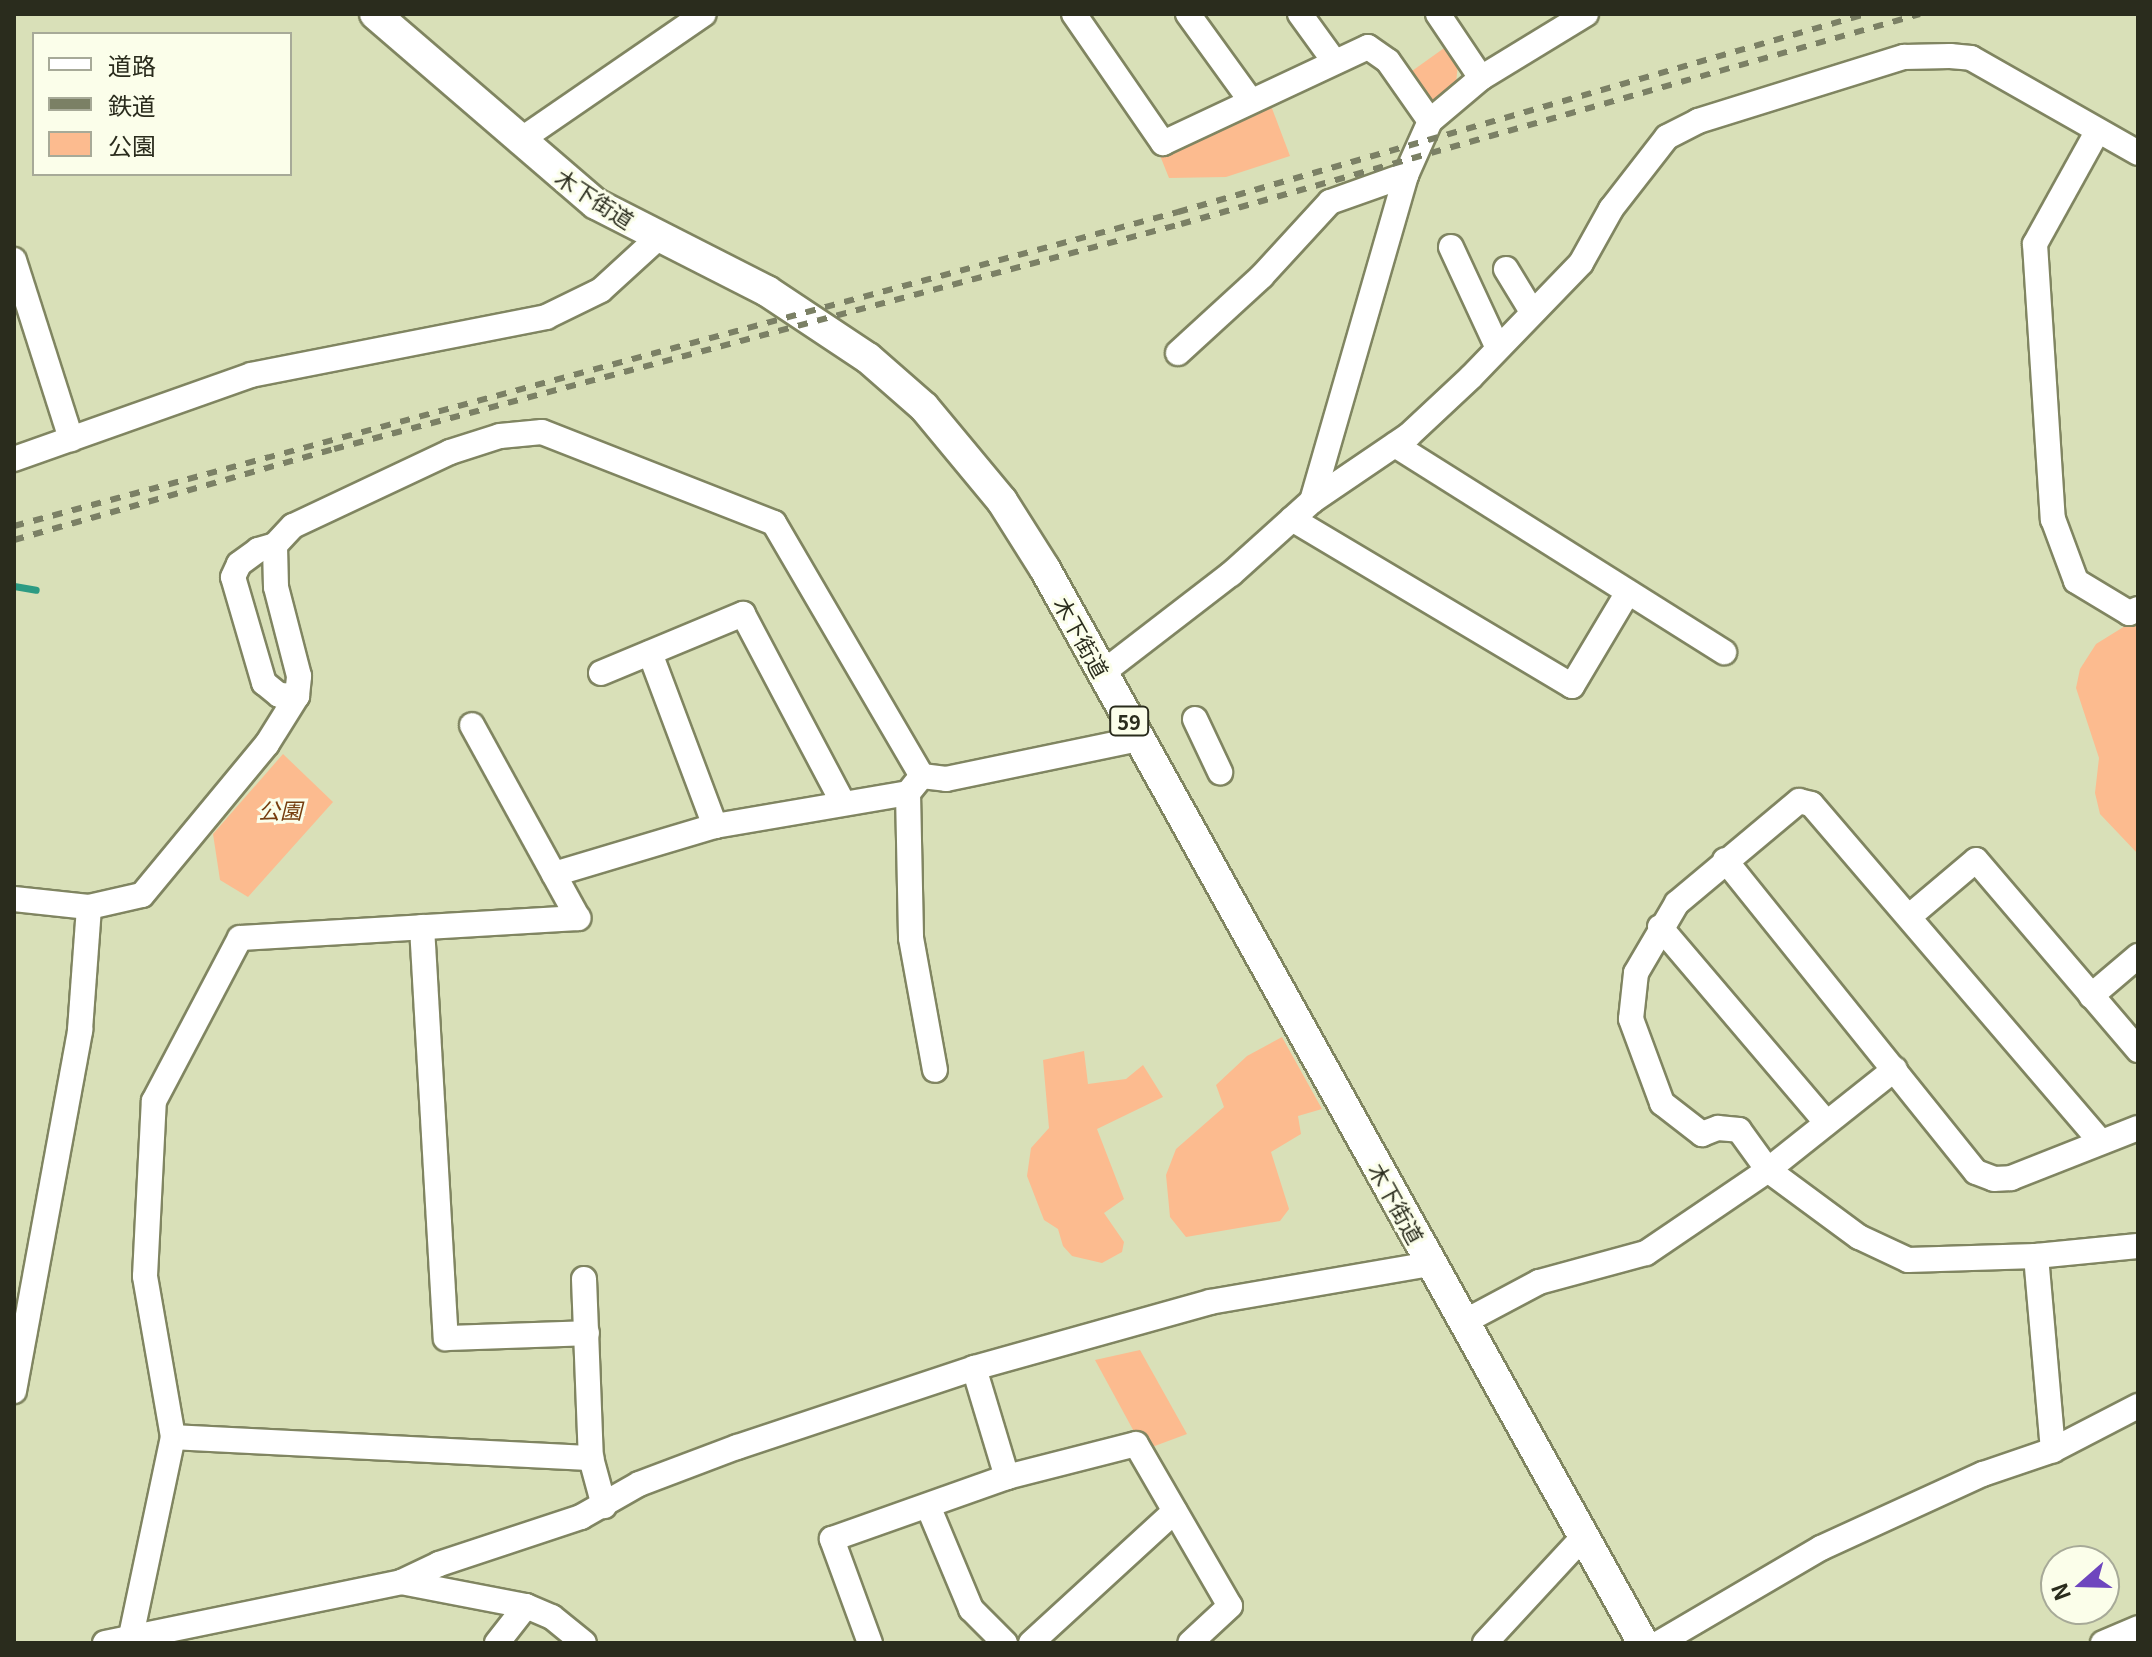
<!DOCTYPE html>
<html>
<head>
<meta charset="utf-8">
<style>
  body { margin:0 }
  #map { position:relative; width:2152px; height:1657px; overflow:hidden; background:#d9e0b8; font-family:Georgia,"Noto Sans JP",serif }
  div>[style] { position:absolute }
  .green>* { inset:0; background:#fcbb8f }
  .stream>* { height:7px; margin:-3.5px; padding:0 3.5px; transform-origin:3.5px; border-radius:3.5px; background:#2d9b83 }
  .roads { filter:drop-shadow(2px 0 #808561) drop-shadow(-2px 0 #808561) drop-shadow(0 2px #808561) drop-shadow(0 -2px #808561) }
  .minor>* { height:24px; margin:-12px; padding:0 12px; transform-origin:12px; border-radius:12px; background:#fff }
  .major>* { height:30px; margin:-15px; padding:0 15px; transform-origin:15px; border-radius:15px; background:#fff }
  .rail>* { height:6px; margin-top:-3px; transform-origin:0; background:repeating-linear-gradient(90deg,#7b8065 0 10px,transparent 0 20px) }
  span { translate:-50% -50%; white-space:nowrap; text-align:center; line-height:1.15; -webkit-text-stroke:6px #fbfeea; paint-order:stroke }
  .shield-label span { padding:2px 6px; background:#fbfeea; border:2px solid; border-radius:6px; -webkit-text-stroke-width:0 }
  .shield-label { font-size:20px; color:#2a2c1d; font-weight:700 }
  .street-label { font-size:22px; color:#2a2c1d }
  .park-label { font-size:22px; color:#763e0f; font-style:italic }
  .frame { position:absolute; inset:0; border:16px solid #2a2c1d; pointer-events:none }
  .legend { position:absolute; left:32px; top:32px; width:260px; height:144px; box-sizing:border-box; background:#fbfeea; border:2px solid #a7aa98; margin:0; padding:10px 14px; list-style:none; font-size:24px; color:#2a2c1d }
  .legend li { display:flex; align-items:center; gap:16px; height:40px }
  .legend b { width:40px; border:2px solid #a7aa98 }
  .north { position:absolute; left:2040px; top:1545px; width:80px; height:80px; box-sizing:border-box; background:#fbfeea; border:2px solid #a7aa98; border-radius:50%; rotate:250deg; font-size:22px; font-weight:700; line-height:32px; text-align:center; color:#2a2c1d }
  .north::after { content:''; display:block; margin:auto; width:28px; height:36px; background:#6e46be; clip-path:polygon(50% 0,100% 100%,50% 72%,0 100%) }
</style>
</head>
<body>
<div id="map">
  <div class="green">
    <i style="clip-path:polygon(1447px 46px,1458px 63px,1456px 84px,1433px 104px,1412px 71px)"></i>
    <i style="clip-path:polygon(1270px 103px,1290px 156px,1226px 177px,1169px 178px,1159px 153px)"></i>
    <i style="clip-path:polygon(2138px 618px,2138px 854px,2100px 814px,2095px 793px,2099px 758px,2076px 688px,2080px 669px,2096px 644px)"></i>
    <i style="clip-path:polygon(283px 754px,333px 802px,248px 897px,220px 880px,213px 834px)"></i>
    <i style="clip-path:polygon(1282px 1037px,1322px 1109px,1298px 1116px,1301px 1134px,1271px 1152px,1289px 1209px,1280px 1221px,1186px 1237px,1170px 1217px,1166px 1175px,1176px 1149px,1224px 1107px,1216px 1085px,1247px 1056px)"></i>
    <i style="clip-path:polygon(1084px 1051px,1088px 1084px,1126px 1079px,1143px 1065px,1163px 1097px,1097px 1129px,1124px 1199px,1104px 1213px,1124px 1242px,1122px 1252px,1102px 1263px,1072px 1256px,1063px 1246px,1058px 1229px,1044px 1220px,1027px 1176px,1031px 1148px,1049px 1128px,1043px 1060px)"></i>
    <i style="clip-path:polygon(1140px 1350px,1187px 1434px,1144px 1450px,1095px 1360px)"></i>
  </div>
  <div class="stream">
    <i style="left:14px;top:586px;width:22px;rotate:10deg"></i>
  </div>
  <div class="roads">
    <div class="minor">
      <i style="left:1074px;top:14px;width:157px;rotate:55.4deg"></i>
      <i style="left:1163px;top:143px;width:226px;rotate:-25.1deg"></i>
      <i style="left:1368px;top:47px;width:24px;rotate:35deg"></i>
      <i style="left:1388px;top:61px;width:73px;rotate:55deg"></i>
      <i style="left:1188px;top:14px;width:107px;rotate:54.1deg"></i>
      <i style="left:1300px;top:14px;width:58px;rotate:54.1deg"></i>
      <i style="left:1438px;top:14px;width:77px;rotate:56.1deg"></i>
      <i style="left:2097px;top:132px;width:128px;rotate:119deg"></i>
      <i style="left:2035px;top:244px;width:276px;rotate:86.3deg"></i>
      <i style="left:2053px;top:519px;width:66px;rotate:69.6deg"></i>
      <i style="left:2076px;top:581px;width:62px;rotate:31.1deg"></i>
      <i style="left:2129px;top:613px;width:10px;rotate:-24deg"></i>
      <i style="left:519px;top:141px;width:224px;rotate:-34.5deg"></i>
      <i style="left:1451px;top:247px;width:109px;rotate:65.1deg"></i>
      <i style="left:14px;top:260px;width:188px;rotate:72.3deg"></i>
      <i style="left:1506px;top:269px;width:48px;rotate:58.6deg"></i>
      <i style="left:1178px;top:353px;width:113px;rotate:-42.5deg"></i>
      <i style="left:1261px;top:277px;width:102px;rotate:-47.4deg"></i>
      <i style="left:1330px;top:202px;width:81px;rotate:-19.6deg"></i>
      <i style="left:1395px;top:445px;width:389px;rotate:32.2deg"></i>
      <i style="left:14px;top:459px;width:251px;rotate:-19.5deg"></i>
      <i style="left:251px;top:375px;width:301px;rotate:-11.1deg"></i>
      <i style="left:546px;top:317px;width:61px;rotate:-26.1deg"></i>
      <i style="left:601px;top:290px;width:79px;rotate:-42.4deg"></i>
      <i style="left:1312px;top:501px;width:339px;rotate:-73.9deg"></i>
      <i style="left:1406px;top:175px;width:59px;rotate:-66deg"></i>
      <i style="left:1430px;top:121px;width:67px;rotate:-40.1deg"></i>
      <i style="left:1481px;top:78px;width:123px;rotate:-31.4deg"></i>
      <i style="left:1292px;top:519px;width:326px;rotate:30.8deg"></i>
      <i style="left:1572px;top:686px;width:109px;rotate:-59.2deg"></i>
      <i style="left:650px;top:653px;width:185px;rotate:69.4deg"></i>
      <i style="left:601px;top:673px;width:154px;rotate:-22.6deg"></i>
      <i style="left:743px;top:614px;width:214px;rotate:62.1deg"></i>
      <i style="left:1101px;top:674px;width:164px;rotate:-37.6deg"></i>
      <i style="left:1231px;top:574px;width:109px;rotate:-42deg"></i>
      <i style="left:1312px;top:501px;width:117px;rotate:-34.2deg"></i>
      <i style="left:1409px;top:435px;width:85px;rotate:-43.1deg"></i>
      <i style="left:1471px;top:377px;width:158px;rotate:-46deg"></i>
      <i style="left:1581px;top:263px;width:62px;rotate:-60.9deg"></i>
      <i style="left:1611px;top:209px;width:91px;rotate:-52.1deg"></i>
      <i style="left:1667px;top:137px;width:35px;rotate:-27deg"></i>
      <i style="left:1698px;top:121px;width:216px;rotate:-17.3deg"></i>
      <i style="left:1904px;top:57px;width:46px;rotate:-1.2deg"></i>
      <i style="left:1950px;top:56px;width:21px;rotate:5deg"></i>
      <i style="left:1971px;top:58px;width:192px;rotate:29.6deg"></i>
      <i style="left:297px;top:696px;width:18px;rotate:-177deg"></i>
      <i style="left:279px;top:695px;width:19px;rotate:-141deg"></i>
      <i style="left:264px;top:683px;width:110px;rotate:-106.3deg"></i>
      <i style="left:233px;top:577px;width:14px;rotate:-65deg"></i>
      <i style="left:239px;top:564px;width:24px;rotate:-36deg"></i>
      <i style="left:258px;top:550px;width:18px;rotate:-16deg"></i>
      <i style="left:275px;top:545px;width:26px;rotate:-47deg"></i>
      <i style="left:293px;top:526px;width:174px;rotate:-25.2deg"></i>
      <i style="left:450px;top:452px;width:52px;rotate:-17.7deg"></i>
      <i style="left:500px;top:436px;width:42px;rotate:-5.4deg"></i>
      <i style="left:542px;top:432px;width:249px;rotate:21.4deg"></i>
      <i style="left:774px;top:523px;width:293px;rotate:59.7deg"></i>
      <i style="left:922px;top:776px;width:24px;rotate:7deg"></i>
      <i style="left:946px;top:779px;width:198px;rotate:-11.7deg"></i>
      <i style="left:1195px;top:719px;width:59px;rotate:64.7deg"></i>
      <i style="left:908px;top:793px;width:145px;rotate:88.8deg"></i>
      <i style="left:911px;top:938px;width:134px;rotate:79.7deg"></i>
      <i style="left:1725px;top:860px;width:400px;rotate:51.2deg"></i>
      <i style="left:1976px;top:1172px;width:19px;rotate:21deg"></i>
      <i style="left:1994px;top:1179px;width:17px;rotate:-3deg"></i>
      <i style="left:2011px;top:1178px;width:136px;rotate:-21.5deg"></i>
      <i style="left:554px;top:874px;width:168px;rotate:-16.6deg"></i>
      <i style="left:715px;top:826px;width:196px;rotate:-9.7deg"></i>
      <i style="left:908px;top:793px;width:22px;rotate:-51deg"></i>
      <i style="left:14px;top:899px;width:75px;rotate:6.1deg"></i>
      <i style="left:89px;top:907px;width:54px;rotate:-12.8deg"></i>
      <i style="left:142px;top:895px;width:196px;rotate:-50.4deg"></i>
      <i style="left:267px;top:744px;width:57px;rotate:-58deg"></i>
      <i style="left:297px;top:696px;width:20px;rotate:-84deg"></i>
      <i style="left:299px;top:676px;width:92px;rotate:-104.5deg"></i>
      <i style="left:276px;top:587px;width:42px;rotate:-91.4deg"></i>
      <i style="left:1911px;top:915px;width:85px;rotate:-40.2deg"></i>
      <i style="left:1976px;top:860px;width:250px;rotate:49.5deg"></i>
      <i style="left:422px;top:927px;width:412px;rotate:86.7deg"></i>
      <i style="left:446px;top:1338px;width:141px;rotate:-2deg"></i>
      <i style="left:1660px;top:927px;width:257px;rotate:49.6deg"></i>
      <i style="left:2091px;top:996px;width:62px;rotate:-40.4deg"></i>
      <i style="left:2101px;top:1142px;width:445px;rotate:-130.6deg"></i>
      <i style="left:1811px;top:804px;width:12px;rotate:-166deg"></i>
      <i style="left:1799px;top:801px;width:159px;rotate:140.1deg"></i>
      <i style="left:1677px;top:903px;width:81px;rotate:120.4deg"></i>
      <i style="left:1636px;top:973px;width:46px;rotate:96.2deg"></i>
      <i style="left:1631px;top:1019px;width:90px;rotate:69.7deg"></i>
      <i style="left:1662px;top:1103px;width:51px;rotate:37.8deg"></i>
      <i style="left:1702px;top:1134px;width:17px;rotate:-21deg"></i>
      <i style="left:1718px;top:1128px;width:21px;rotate:5deg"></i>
      <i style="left:1739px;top:1130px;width:49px;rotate:54.1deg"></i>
      <i style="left:1768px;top:1170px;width:113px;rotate:36.4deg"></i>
      <i style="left:1859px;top:1237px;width:54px;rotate:25.1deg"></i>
      <i style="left:1908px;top:1260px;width:128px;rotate:-1.8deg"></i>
      <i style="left:2036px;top:1256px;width:102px;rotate:-5.6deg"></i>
      <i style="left:2036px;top:1256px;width:195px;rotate:85deg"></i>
      <i style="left:584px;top:1279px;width:179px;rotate:87.8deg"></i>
      <i style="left:591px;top:1458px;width:50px;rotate:74.8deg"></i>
      <i style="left:1462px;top:1323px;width:87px;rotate:-28deg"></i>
      <i style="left:1539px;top:1282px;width:111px;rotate:-15.2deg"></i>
      <i style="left:1646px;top:1253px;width:148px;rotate:-34.2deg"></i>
      <i style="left:1768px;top:1170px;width:162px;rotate:-38.5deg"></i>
      <i style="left:974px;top:1368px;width:114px;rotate:73.2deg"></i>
      <i style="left:14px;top:1391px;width:367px;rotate:-79.6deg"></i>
      <i style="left:80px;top:1030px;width:123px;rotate:-85.8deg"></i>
      <i style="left:173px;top:1437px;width:419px;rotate:2.9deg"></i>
      <i style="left:928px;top:1506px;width:112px;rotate:67.3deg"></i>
      <i style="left:971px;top:1609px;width:48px;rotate:45deg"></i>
      <i style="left:401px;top:1582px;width:42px;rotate:-25.3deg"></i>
      <i style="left:439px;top:1564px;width:150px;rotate:-18.3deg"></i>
      <i style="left:581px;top:1517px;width:67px;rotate:-29.6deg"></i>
      <i style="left:639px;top:1484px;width:105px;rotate:-20.7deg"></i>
      <i style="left:737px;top:1447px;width:250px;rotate:-18.4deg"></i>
      <i style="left:974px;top:1368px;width:245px;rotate:-15.6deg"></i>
      <i style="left:1210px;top:1302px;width:223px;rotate:-9.8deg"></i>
      <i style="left:131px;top:1636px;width:203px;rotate:-78.1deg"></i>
      <i style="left:173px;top:1437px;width:163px;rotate:-99.9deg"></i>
      <i style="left:145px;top:1276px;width:175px;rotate:-87.1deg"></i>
      <i style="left:154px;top:1101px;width:184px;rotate:-62.2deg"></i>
      <i style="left:240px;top:938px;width:339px;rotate:-3.4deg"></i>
      <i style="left:578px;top:918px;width:220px;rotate:-118.8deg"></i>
      <i style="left:105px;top:1643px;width:302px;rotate:-11.6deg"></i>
      <i style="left:401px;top:1582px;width:127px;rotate:10.9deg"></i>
      <i style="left:526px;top:1606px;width:28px;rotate:23deg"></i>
      <i style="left:552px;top:1617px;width:41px;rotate:39.1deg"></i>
      <i style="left:497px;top:1643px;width:47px;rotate:-51.9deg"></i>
      <i style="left:870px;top:1643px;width:111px;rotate:-110.1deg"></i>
      <i style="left:832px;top:1539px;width:186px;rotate:-19.5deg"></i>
      <i style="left:1007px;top:1477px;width:133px;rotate:-14.3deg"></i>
      <i style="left:1136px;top:1444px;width:187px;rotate:59.9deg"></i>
      <i style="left:1230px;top:1606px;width:54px;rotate:137.2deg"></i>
      <i style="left:1031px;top:1643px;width:195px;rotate:-42.5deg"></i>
      <i style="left:1485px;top:1643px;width:144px;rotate:-47.2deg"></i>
      <i style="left:1659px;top:1643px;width:188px;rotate:-30.4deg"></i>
      <i style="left:1821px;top:1548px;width:178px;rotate:-24.6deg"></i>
      <i style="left:1983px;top:1474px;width:74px;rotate:-18.9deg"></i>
      <i style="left:2053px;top:1450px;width:96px;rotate:-27.4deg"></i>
      <i style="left:2103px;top:1643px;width:38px;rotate:-23deg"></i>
    </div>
    <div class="major">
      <i style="left:375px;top:14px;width:291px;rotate:40.7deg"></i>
      <i style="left:596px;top:204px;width:192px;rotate:27deg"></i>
      <i style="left:767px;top:291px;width:121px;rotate:33.6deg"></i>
      <i style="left:868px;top:358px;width:74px;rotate:41.2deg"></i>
      <i style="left:924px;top:407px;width:122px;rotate:50.3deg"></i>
      <i style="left:1002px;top:501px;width:80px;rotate:57.7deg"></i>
      <i style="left:1045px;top:569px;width:1229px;rotate:60.89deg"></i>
    </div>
  </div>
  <div class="rail">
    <i style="left:14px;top:526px;width:1206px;rotate:-15.1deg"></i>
    <i style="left:1178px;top:212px;width:716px;rotate:-16.06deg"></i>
    <i style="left:14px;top:540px;width:333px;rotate:-15.9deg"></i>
    <i style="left:334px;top:449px;width:876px;rotate:-14.88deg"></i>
    <i style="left:1181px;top:224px;width:768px;rotate:-15.86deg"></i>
  </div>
  <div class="shield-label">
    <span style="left:1129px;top:721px">59</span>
  </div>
  <div class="street-label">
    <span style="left:595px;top:198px;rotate:33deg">木下街道</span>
    <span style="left:1082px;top:637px;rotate:61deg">木下街道</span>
    <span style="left:1397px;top:1203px;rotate:61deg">木下街道</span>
  </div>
  <div class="park-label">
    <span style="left:280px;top:810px">公園</span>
  </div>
  <div class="frame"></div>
  <ul class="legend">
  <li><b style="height:10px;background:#fff"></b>道路</li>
  <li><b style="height:10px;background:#7b8065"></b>鉄道</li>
  <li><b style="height:22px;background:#fcbb8f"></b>公園</li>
  </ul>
  <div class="north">N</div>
</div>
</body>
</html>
